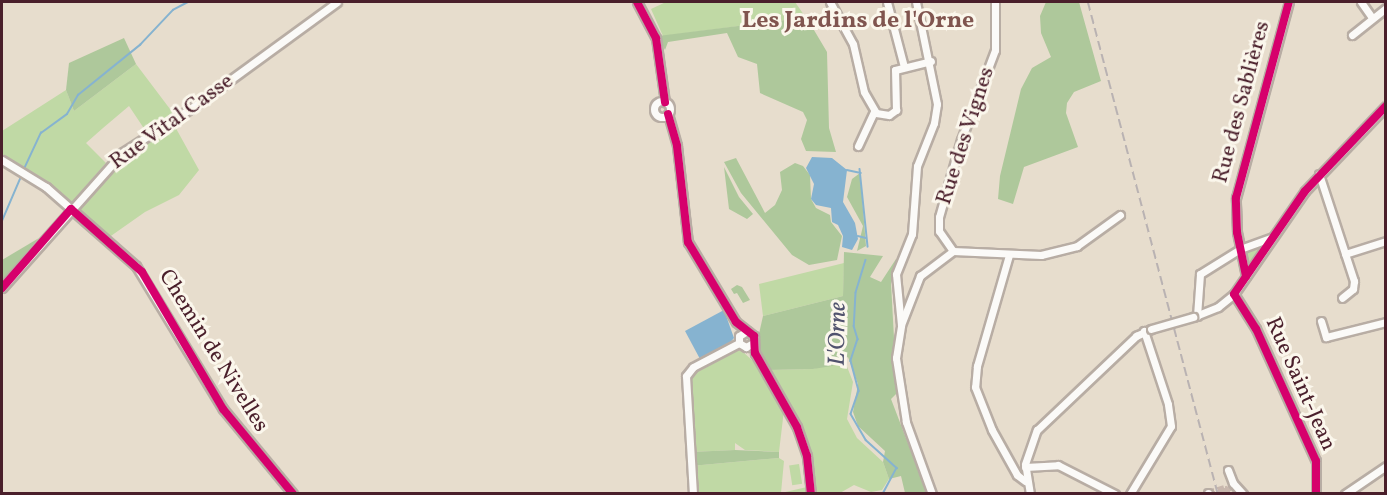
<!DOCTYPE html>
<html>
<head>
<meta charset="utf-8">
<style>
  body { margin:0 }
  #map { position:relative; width:1387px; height:495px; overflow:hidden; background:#e7ddcd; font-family:Vollkorn,serif }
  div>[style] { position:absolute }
  .green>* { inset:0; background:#c0d9a5; transform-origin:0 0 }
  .forest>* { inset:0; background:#aec89b }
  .water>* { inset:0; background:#86b3d0 }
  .stream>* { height:1.5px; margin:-0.75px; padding:0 0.75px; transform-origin:0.75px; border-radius:0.75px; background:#86b3d0 }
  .minor-tunnel>* { height:7px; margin-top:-3.5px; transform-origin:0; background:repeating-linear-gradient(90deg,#c8b7ad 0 7px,transparent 0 10.5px) }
  .roads { filter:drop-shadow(2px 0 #b8ada4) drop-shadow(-2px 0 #b8ada4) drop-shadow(0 2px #b8ada4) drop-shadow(0 -2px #b8ada4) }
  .minor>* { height:7px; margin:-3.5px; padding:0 3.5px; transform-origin:3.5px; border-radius:3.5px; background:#fbfaf8 }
  .minor>.ring { margin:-3.5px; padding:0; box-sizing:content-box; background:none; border:7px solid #fbfaf8; border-radius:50% }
  .rail>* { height:1.5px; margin-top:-0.75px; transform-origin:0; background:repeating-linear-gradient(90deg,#b9b2b2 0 9px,transparent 0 13.5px) }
  .bridges { filter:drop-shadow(2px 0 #b8ada4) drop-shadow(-2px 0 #b8ada4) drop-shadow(0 2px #b8ada4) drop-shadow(0 -2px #b8ada4) }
  .minor-bridge>* { height:7px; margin:-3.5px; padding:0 3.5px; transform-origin:3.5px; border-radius:3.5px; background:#fbfaf8 }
  .cycleway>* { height:8px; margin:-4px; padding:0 4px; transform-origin:4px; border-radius:4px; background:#d6006c }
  span { translate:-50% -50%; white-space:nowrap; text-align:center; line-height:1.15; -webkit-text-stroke:6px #fbf7ec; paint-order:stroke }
  .street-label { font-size:22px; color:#4a1f2b }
  .neighbourhood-label { font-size:24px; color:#80554f; font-weight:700 }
  .water-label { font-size:24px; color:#51536e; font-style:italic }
  .frame { position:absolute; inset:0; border:3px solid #4a1f2b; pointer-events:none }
</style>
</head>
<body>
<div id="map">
  <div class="green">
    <i style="clip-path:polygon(666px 2px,795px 2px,811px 25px,801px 18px,663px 36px,651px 9px)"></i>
    <i style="clip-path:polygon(136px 64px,173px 113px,145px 130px,129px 106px,103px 128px,86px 143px,106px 163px,72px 202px,2px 157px,2px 131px,66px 90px,74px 111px)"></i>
    <i style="clip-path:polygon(173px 123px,199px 170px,179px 195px,145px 212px,108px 238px,78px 213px,77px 207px,125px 155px)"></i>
    <i style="clip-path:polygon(1261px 246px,1250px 264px,1246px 263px,1246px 250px)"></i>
    <i style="clip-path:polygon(844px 263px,843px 296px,763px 316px,759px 284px)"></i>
    <i style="clip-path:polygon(731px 349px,742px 351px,753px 361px,784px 410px,779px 452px,745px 450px,735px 443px,735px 450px,690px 452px,688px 375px)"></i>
    <i style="clip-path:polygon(844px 359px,853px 382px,847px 419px,857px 438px,883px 462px,889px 479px,882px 490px,871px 492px,854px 485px,840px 493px,815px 493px,810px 456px,798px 422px,768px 370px,813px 369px)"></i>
    <i style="clip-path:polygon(779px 458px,784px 461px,781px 493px,807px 487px,808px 493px,694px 493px,691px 466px)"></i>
    <i style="left:799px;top:464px;width:20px;height:10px;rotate:81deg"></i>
  </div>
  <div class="forest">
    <i style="clip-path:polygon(1046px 2px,1079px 2px,1101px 81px,1074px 92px,1067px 103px,1066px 113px,1078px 147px,1024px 167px,1013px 204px,998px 199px,1000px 176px,1021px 89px,1032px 68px,1051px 57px,1041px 33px,1040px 16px)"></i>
    <i style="clip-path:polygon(801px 18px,811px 25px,827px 52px,829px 128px,836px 152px,806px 151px,801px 139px,807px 120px,803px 112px,760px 93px,757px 64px,738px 57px,727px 33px,668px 42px,665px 50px,658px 36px)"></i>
    <i style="clip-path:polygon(124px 38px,136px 64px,74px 111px,66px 90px,69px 63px)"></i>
    <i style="clip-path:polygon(736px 158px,765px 213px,775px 205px,782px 190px,780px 172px,795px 163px,803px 166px,810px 175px,811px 199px,816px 208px,830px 215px,831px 222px,842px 236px,837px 260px,809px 265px,792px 255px,741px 193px,724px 162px)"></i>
    <i style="clip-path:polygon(724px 167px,739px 197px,753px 214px,747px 219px,729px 209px)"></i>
    <i style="clip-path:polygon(860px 173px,866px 246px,857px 251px,863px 226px,847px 197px,852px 179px)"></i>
    <i style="clip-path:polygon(39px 238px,2px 282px,2px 260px)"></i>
    <i style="clip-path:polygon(844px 252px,883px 256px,870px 277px,881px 282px,896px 259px,900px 261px,891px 283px,897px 393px,891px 399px,927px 493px,905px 493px,901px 476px,889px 479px,883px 462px,885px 451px,858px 426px,853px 412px,858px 384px,848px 357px,832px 366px,813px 369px,768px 370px,756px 347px,763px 316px,843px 296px)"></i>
    <i style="clip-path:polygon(737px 285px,742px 287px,750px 300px,743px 303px,737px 293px,734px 294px,731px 289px)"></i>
    <i style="clip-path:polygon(735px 450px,779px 452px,779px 458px,691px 466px,690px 452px)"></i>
  </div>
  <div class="water">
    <i style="clip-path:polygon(812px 157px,832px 158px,847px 170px,843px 202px,855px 223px,858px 239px,852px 250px,842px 247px,843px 236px,838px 225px,832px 222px,831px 208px,816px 205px,811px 199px,814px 184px,806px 168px)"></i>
    <i style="clip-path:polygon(724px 310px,734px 338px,728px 345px,700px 359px,685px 331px)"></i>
  </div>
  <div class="stream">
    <i style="left:24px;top:169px;width:40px;rotate:-65deg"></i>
    <i style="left:41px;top:133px;width:32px;rotate:-36deg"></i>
    <i style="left:67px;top:114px;width:22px;rotate:-60deg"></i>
    <i style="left:78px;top:95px;width:80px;rotate:-38.9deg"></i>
    <i style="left:140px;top:45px;width:48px;rotate:-46.7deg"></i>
    <i style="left:173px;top:10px;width:17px;rotate:-28deg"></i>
    <i style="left:860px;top:169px;width:78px;rotate:84.1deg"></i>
    <i style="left:847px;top:170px;width:14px;rotate:12deg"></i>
    <i style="left:2px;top:221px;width:46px;rotate:-66.8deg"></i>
    <i style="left:858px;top:236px;width:8px;rotate:14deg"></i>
    <i style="left:866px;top:260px;width:34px;rotate:107deg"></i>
    <i style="left:856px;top:293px;width:33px;rotate:93deg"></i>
    <i style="left:854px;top:326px;width:14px;rotate:73deg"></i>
    <i style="left:858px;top:339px;width:23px;rotate:108deg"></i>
    <i style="left:851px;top:361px;width:31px;rotate:75deg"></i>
    <i style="left:859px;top:391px;width:24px;rotate:109deg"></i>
    <i style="left:851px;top:414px;width:30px;rotate:60deg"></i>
    <i style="left:866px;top:440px;width:42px;rotate:42.1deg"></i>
    <i style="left:897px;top:468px;width:30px;rotate:118deg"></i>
  </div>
  <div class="minor-tunnel">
    <i style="left:1208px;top:493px;width:17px;rotate:-17deg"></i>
    <i style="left:1224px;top:488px;width:13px;rotate:27deg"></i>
  </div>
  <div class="roads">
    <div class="minor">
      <i style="left:637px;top:2px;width:41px;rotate:62.2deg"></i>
      <i style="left:656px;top:38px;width:65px;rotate:82deg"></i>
      <i style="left:830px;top:2px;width:48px;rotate:61.3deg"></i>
      <i style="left:853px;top:44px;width:49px;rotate:77.1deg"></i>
      <i style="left:864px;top:92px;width:24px;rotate:60deg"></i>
      <i style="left:876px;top:113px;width:13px;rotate:9deg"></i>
      <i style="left:889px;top:115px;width:9px;rotate:-36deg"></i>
      <i style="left:896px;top:110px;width:40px;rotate:-91.4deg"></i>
      <i style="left:895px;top:70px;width:37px;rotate:-14deg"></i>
      <i style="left:887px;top:2px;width:67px;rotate:75.3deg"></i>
      <i style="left:1361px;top:2px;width:19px;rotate:55deg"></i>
      <i style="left:1352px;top:35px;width:43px;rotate:-38.5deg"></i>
      <i class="ring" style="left:654px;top:101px;width:9px;height:9px"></i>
      <i style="left:668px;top:114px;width:33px;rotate:74deg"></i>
      <i style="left:677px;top:146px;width:97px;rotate:83.5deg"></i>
      <i style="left:688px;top:242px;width:93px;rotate:59deg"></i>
      <i style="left:736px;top:322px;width:23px;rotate:38deg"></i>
      <i style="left:754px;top:336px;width:17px;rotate:87deg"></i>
      <i style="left:755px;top:353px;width:85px;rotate:60.4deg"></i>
      <i style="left:797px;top:427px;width:31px;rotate:71deg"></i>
      <i style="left:807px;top:456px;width:38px;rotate:84deg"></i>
      <i style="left:858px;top:146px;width:38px;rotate:-65deg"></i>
      <i style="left:2px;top:160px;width:52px;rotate:31.5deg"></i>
      <i style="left:46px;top:187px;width:120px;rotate:41.3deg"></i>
      <i style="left:136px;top:266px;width:167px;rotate:58.7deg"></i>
      <i style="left:223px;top:409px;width:110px;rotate:50.5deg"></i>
      <i style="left:1319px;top:174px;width:113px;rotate:71.9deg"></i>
      <i style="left:1354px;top:281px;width:8px;rotate:97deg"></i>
      <i style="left:1353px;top:289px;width:14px;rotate:141deg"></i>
      <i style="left:953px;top:251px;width:88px;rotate:2.6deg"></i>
      <i style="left:1041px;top:255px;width:37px;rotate:-14deg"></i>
      <i style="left:1077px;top:246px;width:53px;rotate:-35.8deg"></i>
      <i style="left:1345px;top:254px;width:43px;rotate:-17.6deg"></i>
      <i style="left:1009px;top:255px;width:116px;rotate:106.1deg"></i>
      <i style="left:977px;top:366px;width:21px;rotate:95deg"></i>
      <i style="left:975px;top:387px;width:46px;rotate:68.4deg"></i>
      <i style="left:992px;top:430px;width:51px;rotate:60.9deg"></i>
      <i style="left:1017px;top:475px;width:10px;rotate:37deg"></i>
      <i style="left:1246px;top:276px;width:45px;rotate:-101.6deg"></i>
      <i style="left:1237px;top:232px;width:34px;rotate:-92deg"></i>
      <i style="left:1236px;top:198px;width:203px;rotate:-74.9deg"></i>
      <i style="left:2px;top:288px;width:182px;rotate:-48.3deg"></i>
      <i style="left:123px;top:152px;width:83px;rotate:-32.7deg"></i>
      <i style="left:193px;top:107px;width:178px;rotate:-36.1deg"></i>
      <i style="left:1234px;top:294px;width:41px;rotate:57.8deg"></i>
      <i style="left:1256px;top:329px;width:145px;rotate:65.6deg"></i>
      <i style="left:1316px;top:461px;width:33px;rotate:90deg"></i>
      <i style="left:1197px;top:316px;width:42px;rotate:-85.9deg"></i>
      <i style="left:1200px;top:274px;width:47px;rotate:-32deg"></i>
      <i style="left:1240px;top:249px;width:33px;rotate:-20deg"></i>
      <i style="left:1193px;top:317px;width:27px;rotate:-22deg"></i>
      <i style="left:1218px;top:307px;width:21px;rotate:-39deg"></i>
      <i style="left:1234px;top:294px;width:125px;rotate:-55.4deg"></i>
      <i style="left:1305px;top:191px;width:117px;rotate:-46.4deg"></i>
      <i style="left:1321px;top:321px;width:17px;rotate:73deg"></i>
      <i style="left:1326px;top:337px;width:62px;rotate:-14deg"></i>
      <i style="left:901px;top:325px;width:51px;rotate:-95.6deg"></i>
      <i style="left:896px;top:274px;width:43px;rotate:-68.2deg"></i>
      <i style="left:912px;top:234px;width:68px;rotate:-85.8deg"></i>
      <i style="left:917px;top:166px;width:46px;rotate:-68.4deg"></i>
      <i style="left:934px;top:123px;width:19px;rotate:-81deg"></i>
      <i style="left:937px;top:104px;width:104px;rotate:-101.6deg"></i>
      <i style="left:747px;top:331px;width:9px;rotate:148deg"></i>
      <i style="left:739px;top:336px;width:7px;rotate:90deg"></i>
      <i style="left:739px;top:343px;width:8px;rotate:30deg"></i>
      <i style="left:746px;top:347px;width:8px;rotate:-30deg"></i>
      <i style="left:1025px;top:467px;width:33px;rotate:-3deg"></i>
      <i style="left:1058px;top:465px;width:64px;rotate:27deg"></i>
      <i style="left:1228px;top:470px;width:14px;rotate:69deg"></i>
      <i style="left:1233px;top:483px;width:15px;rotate:48deg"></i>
      <i style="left:693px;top:494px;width:118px;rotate:-93.4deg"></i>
      <i style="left:686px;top:376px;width:11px;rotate:-52deg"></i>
      <i style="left:693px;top:367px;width:52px;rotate:-27.6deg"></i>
      <i style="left:932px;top:494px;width:77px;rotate:-109.9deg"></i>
      <i style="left:906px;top:422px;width:65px;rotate:-98.9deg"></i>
      <i style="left:896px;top:358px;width:33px;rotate:-81deg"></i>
      <i style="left:901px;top:325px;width:53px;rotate:-68.8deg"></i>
      <i style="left:920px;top:276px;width:41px;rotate:-37.1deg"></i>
      <i style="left:953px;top:251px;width:24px;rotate:-125deg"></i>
      <i style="left:939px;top:231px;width:14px;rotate:-90deg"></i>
      <i style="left:939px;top:217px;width:80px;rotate:-74.1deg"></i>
      <i style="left:961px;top:140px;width:96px;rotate:-69.3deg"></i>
      <i style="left:995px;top:50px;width:48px;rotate:-90deg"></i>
      <i style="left:1030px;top:494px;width:30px;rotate:-99deg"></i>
      <i style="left:1025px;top:464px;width:36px;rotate:-71deg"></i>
      <i style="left:1037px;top:430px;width:137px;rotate:-43.5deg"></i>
      <i style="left:1136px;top:336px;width:17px;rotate:-25deg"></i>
      <i style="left:1130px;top:494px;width:79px;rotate:-58.9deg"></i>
      <i style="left:1171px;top:426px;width:22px;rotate:-98deg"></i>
      <i style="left:1168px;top:404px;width:77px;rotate:-108.2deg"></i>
      <i style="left:1208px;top:494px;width:1px;rotate:-90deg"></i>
      <i style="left:1345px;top:494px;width:50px;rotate:-34.3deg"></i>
    </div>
  </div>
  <div class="rail">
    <i style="left:1088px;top:2px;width:509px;rotate:75.2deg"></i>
  </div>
  <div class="bridges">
    <div class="minor-bridge">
      <i style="left:1151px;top:329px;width:44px;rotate:-15.9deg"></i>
    </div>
  </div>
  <div class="cycleway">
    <i style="left:637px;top:2px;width:41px;rotate:62.2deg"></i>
    <i style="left:656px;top:38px;width:65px;rotate:82deg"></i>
    <i style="left:668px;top:114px;width:33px;rotate:74deg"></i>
    <i style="left:677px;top:146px;width:97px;rotate:83.5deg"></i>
    <i style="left:688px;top:242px;width:93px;rotate:59deg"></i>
    <i style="left:736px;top:322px;width:23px;rotate:38deg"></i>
    <i style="left:754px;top:336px;width:17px;rotate:87deg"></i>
    <i style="left:755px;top:353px;width:85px;rotate:60.4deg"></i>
    <i style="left:797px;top:427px;width:31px;rotate:71deg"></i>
    <i style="left:807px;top:456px;width:38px;rotate:84deg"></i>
    <i style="left:1246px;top:276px;width:45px;rotate:-101.6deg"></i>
    <i style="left:1237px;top:232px;width:34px;rotate:-92deg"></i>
    <i style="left:1236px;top:198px;width:203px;rotate:-74.9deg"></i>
    <i style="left:2px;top:288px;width:105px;rotate:-48.9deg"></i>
    <i style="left:71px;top:209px;width:95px;rotate:41.6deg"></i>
    <i style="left:142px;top:272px;width:159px;rotate:59.4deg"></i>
    <i style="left:223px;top:409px;width:110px;rotate:50.5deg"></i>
    <i style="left:1316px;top:494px;width:33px;rotate:-90deg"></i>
    <i style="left:1316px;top:461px;width:145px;rotate:-114.4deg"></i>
    <i style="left:1256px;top:329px;width:41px;rotate:-122.2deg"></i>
    <i style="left:1234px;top:294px;width:125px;rotate:-55.4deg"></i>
    <i style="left:1305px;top:191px;width:117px;rotate:-46.4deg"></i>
  </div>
  <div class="street-label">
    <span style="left:1242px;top:102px;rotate:-75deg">Rue des Sablières</span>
    <span style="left:172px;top:122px;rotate:-36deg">Rue Vital Casse</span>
    <span style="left:966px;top:136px;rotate:-72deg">Rue des Vignes</span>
    <span style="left:213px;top:351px;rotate:58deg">Chemin de Nivelles</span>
    <span style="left:1300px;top:384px;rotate:66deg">Rue Saint-Jean</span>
  </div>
  <div class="neighbourhood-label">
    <span style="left:858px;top:22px">Les Jardins de l'Orne</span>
  </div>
  <div class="water-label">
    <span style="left:839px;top:334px;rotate:-89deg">L'Orne</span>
  </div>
  <div class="frame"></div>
</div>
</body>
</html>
